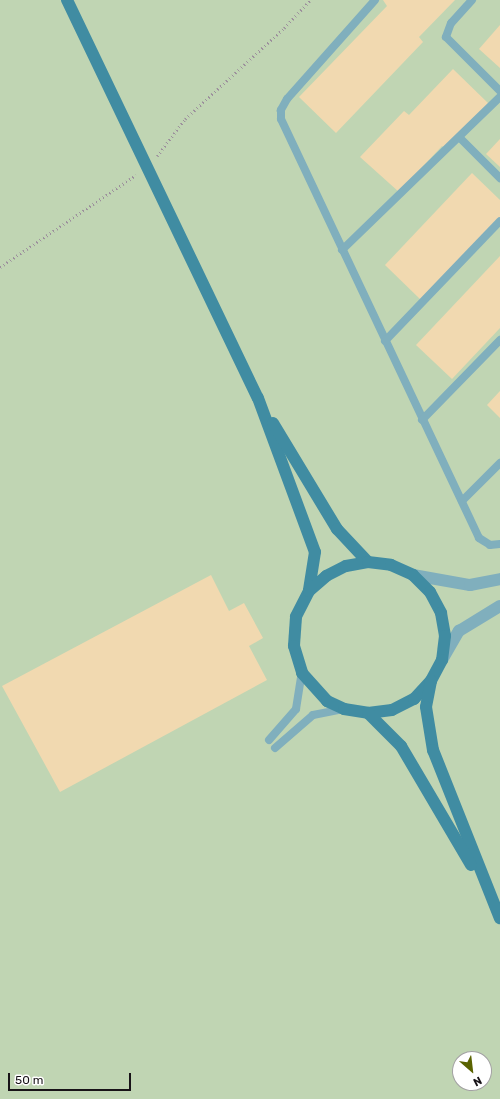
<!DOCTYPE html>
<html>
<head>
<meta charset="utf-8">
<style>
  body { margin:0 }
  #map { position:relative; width:500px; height:1099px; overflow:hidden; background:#fef; font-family:Rubik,sans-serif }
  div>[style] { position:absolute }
  .green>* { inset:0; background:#c0d5b3 }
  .building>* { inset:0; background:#f1d9b0 }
  .path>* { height:2.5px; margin-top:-1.25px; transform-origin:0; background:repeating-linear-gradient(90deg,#9c909c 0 1px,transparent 0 4px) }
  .lane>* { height:8px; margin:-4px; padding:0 4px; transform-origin:4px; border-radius:4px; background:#80afbd }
  .street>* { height:12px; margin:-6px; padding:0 6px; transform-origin:6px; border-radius:6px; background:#80afbd }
  .secondary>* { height:12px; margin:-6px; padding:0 6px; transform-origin:6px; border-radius:6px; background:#408ca2 }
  span { translate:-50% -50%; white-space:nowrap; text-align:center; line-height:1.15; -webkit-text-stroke:3.5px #fff; paint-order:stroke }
  .north { position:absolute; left:452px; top:1051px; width:40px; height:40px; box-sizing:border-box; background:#fff; border:1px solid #a3a1a3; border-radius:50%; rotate:152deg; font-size:11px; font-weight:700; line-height:16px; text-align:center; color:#181318 }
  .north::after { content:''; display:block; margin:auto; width:14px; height:18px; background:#5a6301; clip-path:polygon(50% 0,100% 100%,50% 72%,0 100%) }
  .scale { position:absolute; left:8px; top:1073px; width:123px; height:18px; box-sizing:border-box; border:2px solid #181318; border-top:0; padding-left:5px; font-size:12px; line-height:14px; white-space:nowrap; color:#181318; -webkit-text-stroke:3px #fff; paint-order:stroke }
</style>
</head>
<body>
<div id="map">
  <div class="green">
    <i style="clip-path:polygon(evenodd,0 0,500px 0,500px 1099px,0 1099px,0 0,460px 1059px,484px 1059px,484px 1083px,460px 1083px,460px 1059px)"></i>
  </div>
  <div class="building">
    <i style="clip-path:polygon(383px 0,455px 0,419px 37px,423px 42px,336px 133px,299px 97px,387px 6px)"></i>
    <i style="clip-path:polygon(500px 25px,500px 68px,479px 49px)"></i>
    <i style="clip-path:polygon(453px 69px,489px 104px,446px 149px,442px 146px,399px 192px,360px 157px,404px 111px,409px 115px)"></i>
    <i style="clip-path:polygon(500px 139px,500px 167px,486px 154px)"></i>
    <i style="clip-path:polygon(472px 173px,500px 200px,500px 218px,421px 300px,385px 265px)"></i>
    <i style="clip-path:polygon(500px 256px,500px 328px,452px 379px,416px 345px)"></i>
    <i style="clip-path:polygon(500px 391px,500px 418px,487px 405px)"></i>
    <i style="clip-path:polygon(211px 575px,229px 611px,244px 603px,263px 638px,249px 646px,267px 680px,60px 792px,2px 686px)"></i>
  </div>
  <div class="path">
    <i style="left:157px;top:156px;width:46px;rotate:-52.9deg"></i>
    <i style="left:185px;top:119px;width:134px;rotate:-42.6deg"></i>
    <i style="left:284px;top:28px;width:38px;rotate:-47deg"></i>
    <i style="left:0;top:267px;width:164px;rotate:-34.1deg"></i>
  </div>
  <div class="lane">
    <i style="left:375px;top:0;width:132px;rotate:131.6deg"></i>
    <i style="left:287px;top:99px;width:13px;rotate:119deg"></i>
    <i style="left:281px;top:110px;width:9px;rotate:90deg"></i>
    <i style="left:281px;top:119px;width:463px;rotate:64.7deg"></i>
    <i style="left:479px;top:538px;width:13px;rotate:32deg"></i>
    <i style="left:490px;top:545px;width:10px;rotate:-6deg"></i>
    <i style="left:472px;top:0;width:31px;rotate:132deg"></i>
    <i style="left:451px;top:23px;width:15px;rotate:110deg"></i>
    <i style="left:446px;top:37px;width:76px;rotate:45deg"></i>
    <i style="left:460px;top:138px;width:57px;rotate:45deg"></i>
    <i style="left:342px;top:250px;width:220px;rotate:-44.1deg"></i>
    <i style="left:385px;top:341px;width:166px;rotate:-46.2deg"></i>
    <i style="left:422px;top:420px;width:112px;rotate:-45.7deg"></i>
    <i style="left:462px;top:501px;width:54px;rotate:-45deg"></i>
    <i style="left:269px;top:740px;width:41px;rotate:-48.9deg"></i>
    <i style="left:296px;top:709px;width:36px;rotate:-81deg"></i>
    <i style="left:275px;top:748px;width:50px;rotate:-41deg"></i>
    <i style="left:313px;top:715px;width:32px;rotate:-11deg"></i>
  </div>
  <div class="street">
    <i style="left:413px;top:575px;width:58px;rotate:10deg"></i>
    <i style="left:470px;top:585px;width:31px;rotate:-11deg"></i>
    <i style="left:442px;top:660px;width:34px;rotate:-60deg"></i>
    <i style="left:459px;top:631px;width:48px;rotate:-31.4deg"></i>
  </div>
  <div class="secondary">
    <i style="left:67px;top:0;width:441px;rotate:64.4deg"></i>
    <i style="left:258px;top:398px;width:164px;rotate:69.7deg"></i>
    <i style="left:315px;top:552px;width:39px;rotate:99deg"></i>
    <i style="left:309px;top:591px;width:29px;rotate:117deg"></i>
    <i style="left:296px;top:617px;width:29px;rotate:94deg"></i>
    <i style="left:294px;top:646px;width:28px;rotate:73deg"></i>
    <i style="left:302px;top:673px;width:38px;rotate:48deg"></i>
    <i style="left:327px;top:701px;width:19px;rotate:25deg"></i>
    <i style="left:344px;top:709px;width:24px;rotate:9deg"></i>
    <i style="left:368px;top:713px;width:24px;rotate:-7deg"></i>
    <i style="left:392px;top:710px;width:25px;rotate:-27deg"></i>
    <i style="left:414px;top:699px;width:25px;rotate:-47deg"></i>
    <i style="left:273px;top:423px;width:124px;rotate:58.9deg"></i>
    <i style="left:337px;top:529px;width:45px;rotate:46.8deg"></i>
    <i style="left:309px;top:591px;width:23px;rotate:-41deg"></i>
    <i style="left:326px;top:576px;width:22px;rotate:-27deg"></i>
    <i style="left:346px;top:566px;width:22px;rotate:-10deg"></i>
    <i style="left:368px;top:562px;width:23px;rotate:7deg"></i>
    <i style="left:391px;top:565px;width:24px;rotate:24deg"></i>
    <i style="left:413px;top:575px;width:24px;rotate:45deg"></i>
    <i style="left:430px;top:592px;width:24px;rotate:62deg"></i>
    <i style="left:441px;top:613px;width:23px;rotate:80deg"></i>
    <i style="left:445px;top:636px;width:24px;rotate:97deg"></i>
    <i style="left:442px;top:660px;width:24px;rotate:118deg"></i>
    <i style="left:431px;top:681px;width:26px;rotate:101deg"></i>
    <i style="left:426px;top:707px;width:44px;rotate:80.8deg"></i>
    <i style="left:433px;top:750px;width:181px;rotate:68.3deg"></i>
    <i style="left:368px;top:713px;width:47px;rotate:45deg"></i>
    <i style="left:401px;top:746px;width:138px;rotate:59.5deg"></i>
  </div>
  <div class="north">N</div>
  <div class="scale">50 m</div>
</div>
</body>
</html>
